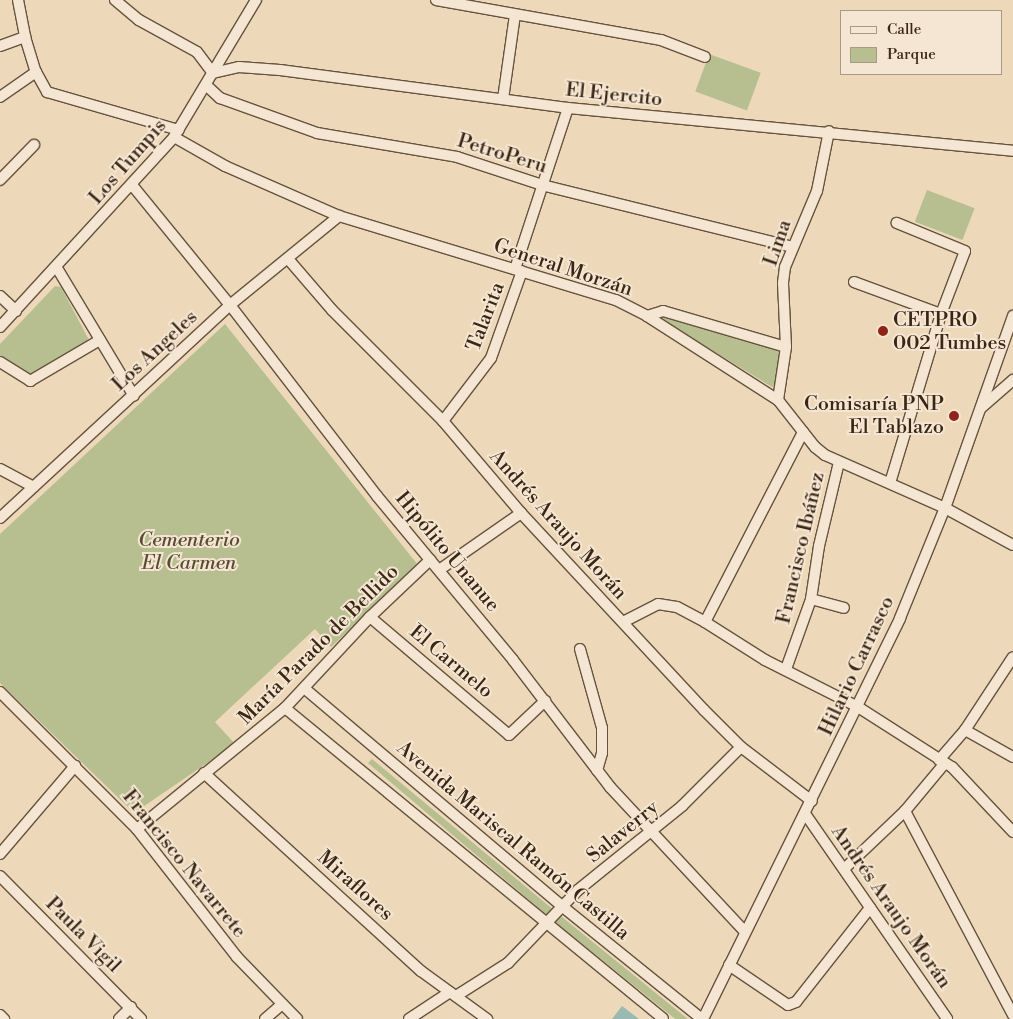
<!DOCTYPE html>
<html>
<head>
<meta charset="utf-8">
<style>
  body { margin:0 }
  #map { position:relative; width:1013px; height:1019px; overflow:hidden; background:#eed8ba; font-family:"Libre Bodoni",serif }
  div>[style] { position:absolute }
  .green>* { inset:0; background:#b7bf91; transform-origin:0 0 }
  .water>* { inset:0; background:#99b9b2 }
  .roads { filter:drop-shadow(1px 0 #66533e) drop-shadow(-1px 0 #66533e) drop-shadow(0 1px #66533e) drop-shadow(0 -1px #66533e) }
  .street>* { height:10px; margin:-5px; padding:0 5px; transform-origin:5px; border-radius:5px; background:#f4e6d2 }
  .dots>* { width:14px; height:14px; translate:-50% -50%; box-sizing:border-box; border:2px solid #f4e6d2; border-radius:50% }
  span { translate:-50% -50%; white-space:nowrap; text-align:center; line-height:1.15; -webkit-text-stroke:4px #f4e6d2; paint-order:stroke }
  .street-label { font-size:20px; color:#392714 }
  .poi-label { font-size:20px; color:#392714 }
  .left { translate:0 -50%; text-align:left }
  .right { translate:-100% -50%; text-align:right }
  .park-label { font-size:20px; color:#584d33; font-style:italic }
  .legend { position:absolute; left:840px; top:10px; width:162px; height:65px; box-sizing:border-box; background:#f4e6d2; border:1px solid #a99a86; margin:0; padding:6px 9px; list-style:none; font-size:15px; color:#392714 }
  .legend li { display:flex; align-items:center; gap:10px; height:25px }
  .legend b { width:25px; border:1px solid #a99a86 }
</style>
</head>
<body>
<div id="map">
  <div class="green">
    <i style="left:709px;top:54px;width:55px;height:40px;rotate:20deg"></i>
    <i style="left:927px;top:190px;width:51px;height:34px;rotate:21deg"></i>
    <i style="clip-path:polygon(55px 286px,61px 287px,89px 340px,27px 376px,0 362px,0 344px)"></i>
    <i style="clip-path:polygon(663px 315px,780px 350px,776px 386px,772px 387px,664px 321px)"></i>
    <i style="clip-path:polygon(225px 324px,418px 565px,331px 647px,315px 629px,215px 722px,235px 744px,134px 813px,0 683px,0 534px)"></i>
    <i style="clip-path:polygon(372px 759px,555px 911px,549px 917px,368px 763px)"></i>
    <i style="left:557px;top:913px;width:168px;height:8px;rotate:39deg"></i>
  </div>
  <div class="water">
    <i style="clip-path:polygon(622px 1006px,639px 1019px,612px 1019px)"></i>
  </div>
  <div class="roads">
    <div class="street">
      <i style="left:18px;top:0;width:38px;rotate:79deg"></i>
      <i style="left:25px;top:37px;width:37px;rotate:73deg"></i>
      <i style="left:36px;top:72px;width:23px;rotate:61deg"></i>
      <i style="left:47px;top:92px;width:137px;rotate:16.1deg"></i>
      <i style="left:115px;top:0;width:31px;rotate:40deg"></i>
      <i style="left:139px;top:20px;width:66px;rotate:28.9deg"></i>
      <i style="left:197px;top:52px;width:26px;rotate:53deg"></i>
      <i style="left:213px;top:73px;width:27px;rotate:-13deg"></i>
      <i style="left:239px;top:67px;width:41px;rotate:4.2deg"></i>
      <i style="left:280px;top:70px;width:290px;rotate:7.5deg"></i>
      <i style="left:568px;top:108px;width:447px;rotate:5.5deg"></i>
      <i style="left:436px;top:0;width:229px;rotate:10.1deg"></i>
      <i style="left:661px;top:40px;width:47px;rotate:21.1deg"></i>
      <i style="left:0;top:46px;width:27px;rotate:-20deg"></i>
      <i style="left:207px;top:86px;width:18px;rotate:43deg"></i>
      <i style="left:220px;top:98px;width:103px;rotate:19.8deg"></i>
      <i style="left:317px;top:133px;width:142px;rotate:9.7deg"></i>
      <i style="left:457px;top:157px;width:89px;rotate:18.2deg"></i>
      <i style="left:542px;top:185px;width:258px;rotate:13.9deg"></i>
      <i style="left:0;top:97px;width:44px;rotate:-34.8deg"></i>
      <i style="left:503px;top:99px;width:85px;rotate:-81.9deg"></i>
      <i style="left:174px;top:137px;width:59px;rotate:29.6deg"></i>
      <i style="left:225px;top:166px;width:124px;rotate:23.7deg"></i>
      <i style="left:339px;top:216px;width:289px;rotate:16.9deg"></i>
      <i style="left:616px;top:300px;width:35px;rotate:27deg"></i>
      <i style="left:647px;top:316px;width:156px;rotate:32.7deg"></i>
      <i style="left:778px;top:400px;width:60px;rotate:51.8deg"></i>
      <i style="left:815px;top:447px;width:13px;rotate:39deg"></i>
      <i style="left:825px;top:455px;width:131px;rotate:23.8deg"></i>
      <i style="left:945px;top:508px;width:77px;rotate:28.6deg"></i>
      <i style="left:0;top:180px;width:49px;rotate:-45.8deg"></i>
      <i style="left:132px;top:185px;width:155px;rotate:50.8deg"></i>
      <i style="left:230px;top:305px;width:241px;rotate:52.4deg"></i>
      <i style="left:377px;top:496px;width:213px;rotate:50.3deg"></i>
      <i style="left:513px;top:660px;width:160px;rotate:52.6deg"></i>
      <i style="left:610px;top:787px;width:198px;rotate:47deg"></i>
      <i style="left:289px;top:260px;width:66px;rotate:49.3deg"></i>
      <i style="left:332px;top:310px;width:157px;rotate:45deg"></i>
      <i style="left:443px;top:421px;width:121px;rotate:49.7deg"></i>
      <i style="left:521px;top:513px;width:269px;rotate:47.1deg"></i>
      <i style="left:704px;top:710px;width:52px;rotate:45deg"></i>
      <i style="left:741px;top:747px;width:89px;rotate:37.3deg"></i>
      <i style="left:57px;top:268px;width:149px;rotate:59deg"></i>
      <i style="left:515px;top:269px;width:169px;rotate:-71.8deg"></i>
      <i style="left:854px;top:282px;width:93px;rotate:20.2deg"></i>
      <i style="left:0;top:296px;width:22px;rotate:43deg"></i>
      <i style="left:647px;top:316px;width:17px;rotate:-17deg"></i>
      <i style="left:663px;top:311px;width:128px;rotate:16.3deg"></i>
      <i style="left:0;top:327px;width:258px;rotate:-47.5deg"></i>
      <i style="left:174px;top:137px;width:160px;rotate:-59.1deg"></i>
      <i style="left:0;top:362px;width:36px;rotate:32deg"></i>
      <i style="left:30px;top:381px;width:81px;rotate:-30.4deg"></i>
      <i style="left:778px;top:400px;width:54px;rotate:-81.4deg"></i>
      <i style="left:786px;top:347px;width:64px;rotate:-92.7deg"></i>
      <i style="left:783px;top:283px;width:16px;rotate:-83deg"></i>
      <i style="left:785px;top:267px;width:82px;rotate:-67.2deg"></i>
      <i style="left:817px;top:191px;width:61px;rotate:-78.7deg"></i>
      <i style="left:981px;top:408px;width:43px;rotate:-41.2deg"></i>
      <i style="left:443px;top:421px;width:79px;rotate:-52.7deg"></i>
      <i style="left:491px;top:358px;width:92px;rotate:-70.4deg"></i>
      <i style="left:0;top:469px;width:38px;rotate:28deg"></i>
      <i style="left:890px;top:483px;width:177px;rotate:-73.2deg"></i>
      <i style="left:941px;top:314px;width:67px;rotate:-69.1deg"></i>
      <i style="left:965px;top:251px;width:74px;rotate:-157.6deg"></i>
      <i style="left:0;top:518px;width:313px;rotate:-42.8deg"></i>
      <i style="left:230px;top:305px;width:141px;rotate:-39.2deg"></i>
      <i style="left:439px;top:570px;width:100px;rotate:-34.8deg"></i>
      <i style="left:811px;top:599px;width:34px;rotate:15deg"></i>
      <i style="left:370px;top:617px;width:182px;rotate:40.3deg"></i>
      <i style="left:509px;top:735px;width:50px;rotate:-43.4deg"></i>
      <i style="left:623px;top:622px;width:39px;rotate:-27deg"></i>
      <i style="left:658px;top:604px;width:19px;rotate:9deg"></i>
      <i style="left:677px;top:607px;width:32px;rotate:28deg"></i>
      <i style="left:705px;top:622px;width:71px;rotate:32.3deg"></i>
      <i style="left:765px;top:660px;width:104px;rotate:26.8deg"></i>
      <i style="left:858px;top:707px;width:112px;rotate:32.6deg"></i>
      <i style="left:952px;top:767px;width:89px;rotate:46.8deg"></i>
      <i style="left:705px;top:622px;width:214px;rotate:-62.7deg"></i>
      <i style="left:580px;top:649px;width:82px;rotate:74.4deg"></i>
      <i style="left:602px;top:728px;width:25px;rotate:90deg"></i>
      <i style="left:602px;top:753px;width:18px;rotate:106deg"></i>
      <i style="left:786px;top:669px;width:74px;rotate:-70.3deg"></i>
      <i style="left:811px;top:599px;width:54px;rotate:-81.4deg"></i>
      <i style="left:819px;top:546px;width:86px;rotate:-76.6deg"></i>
      <i style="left:304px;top:688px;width:339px;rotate:40.2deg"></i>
      <i style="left:563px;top:907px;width:179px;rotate:38.9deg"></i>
      <i style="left:0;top:692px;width:194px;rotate:45deg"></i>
      <i style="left:137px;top:829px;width:162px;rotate:52deg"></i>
      <i style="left:237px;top:957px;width:86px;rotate:45.9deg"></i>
      <i style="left:285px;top:708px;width:489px;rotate:39.4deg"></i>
      <i style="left:965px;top:730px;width:55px;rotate:29.4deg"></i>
      <i style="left:939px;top:760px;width:40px;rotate:-49deg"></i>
      <i style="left:965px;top:730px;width:87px;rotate:-56.7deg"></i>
      <i style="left:204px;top:773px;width:294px;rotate:42.4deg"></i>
      <i style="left:421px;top:971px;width:82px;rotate:36deg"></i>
      <i style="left:905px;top:811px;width:231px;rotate:62.1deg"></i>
      <i style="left:806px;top:815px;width:248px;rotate:55.3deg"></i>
      <i style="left:137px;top:829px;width:191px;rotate:-39.3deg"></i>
      <i style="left:285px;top:708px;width:125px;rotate:-47deg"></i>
      <i style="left:370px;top:617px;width:83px;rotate:-43.5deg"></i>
      <i style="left:0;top:854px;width:116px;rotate:-49.6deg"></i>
      <i style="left:844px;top:869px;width:84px;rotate:-43.6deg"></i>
      <i style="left:905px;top:811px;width:62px;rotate:-50.2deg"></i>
      <i style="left:0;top:876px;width:201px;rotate:45.4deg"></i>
      <i style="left:729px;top:965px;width:71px;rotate:34.1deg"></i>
      <i style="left:788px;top:1005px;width:9px;rotate:-21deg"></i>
      <i style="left:796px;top:1002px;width:120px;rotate:-51.8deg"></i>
      <i style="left:456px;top:996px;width:62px;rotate:-32.4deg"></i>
      <i style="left:508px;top:963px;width:101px;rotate:-46.2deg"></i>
      <i style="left:578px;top:890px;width:134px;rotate:-38.9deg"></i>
      <i style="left:682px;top:806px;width:83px;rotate:-45deg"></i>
      <i style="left:0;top:1015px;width:6px;rotate:45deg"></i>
      <i style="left:119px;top:1019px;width:17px;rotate:-45deg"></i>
      <i style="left:265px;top:1019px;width:21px;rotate:-41deg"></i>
      <i style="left:409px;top:1019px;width:49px;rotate:-33.4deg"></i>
      <i style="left:703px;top:1019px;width:447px;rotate:-63.8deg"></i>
      <i style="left:900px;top:618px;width:119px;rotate:-67.8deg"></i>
      <i style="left:945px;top:508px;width:204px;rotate:-70.5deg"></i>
    </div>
  </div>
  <div class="dots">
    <i style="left:883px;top:331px;background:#8f2418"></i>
    <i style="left:954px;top:416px;background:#8f2418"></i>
  </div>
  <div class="street-label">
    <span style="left:614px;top:95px;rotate:6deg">El Ejercito</span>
    <span style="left:502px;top:154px;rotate:17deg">PetroPeru</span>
    <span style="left:128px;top:162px;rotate:-49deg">Los Tumpis</span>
    <span style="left:778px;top:243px;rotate:-71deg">Lima</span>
    <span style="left:563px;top:268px;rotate:18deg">General Morzán</span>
    <span style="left:486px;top:317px;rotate:-69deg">Talarita</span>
    <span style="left:155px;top:351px;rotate:-43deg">Los Angeles</span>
    <span style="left:558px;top:525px;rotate:48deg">Andrés Araujo Morán</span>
    <span style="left:801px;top:548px;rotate:-77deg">Francisco Ibáñez</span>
    <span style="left:447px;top:552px;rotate:50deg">Hipólito Unanue</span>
    <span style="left:319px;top:645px;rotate:-45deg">María Parado de Bellido</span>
    <span style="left:451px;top:662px;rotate:40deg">El Carmelo</span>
    <span style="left:857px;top:666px;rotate:-65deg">Hilario Carrasco</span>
    <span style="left:623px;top:832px;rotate:-39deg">Salaverry</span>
    <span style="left:513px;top:841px;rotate:40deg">Avenida Mariscal Ramón Castilla</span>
    <span style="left:184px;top:864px;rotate:51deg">Francisco Navarrete</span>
    <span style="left:355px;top:886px;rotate:42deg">Miraflores</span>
    <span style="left:891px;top:907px;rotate:55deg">Andrés Araujo Morán</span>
    <span style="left:83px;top:935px;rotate:45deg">Paula Vigil</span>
  </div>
  <div class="poi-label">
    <span class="left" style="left:893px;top:332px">CETPRO<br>002 Tumbes</span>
    <span class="right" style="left:944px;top:416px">Comisaría PNP<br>El Tablazo</span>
  </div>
  <div class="park-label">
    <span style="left:189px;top:552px">Cementerio<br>El Carmen</span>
  </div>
  <ul class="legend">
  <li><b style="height:6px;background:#f4e6d2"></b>Calle</li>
  <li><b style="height:14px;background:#b7bf91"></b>Parque</li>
  </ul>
</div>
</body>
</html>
